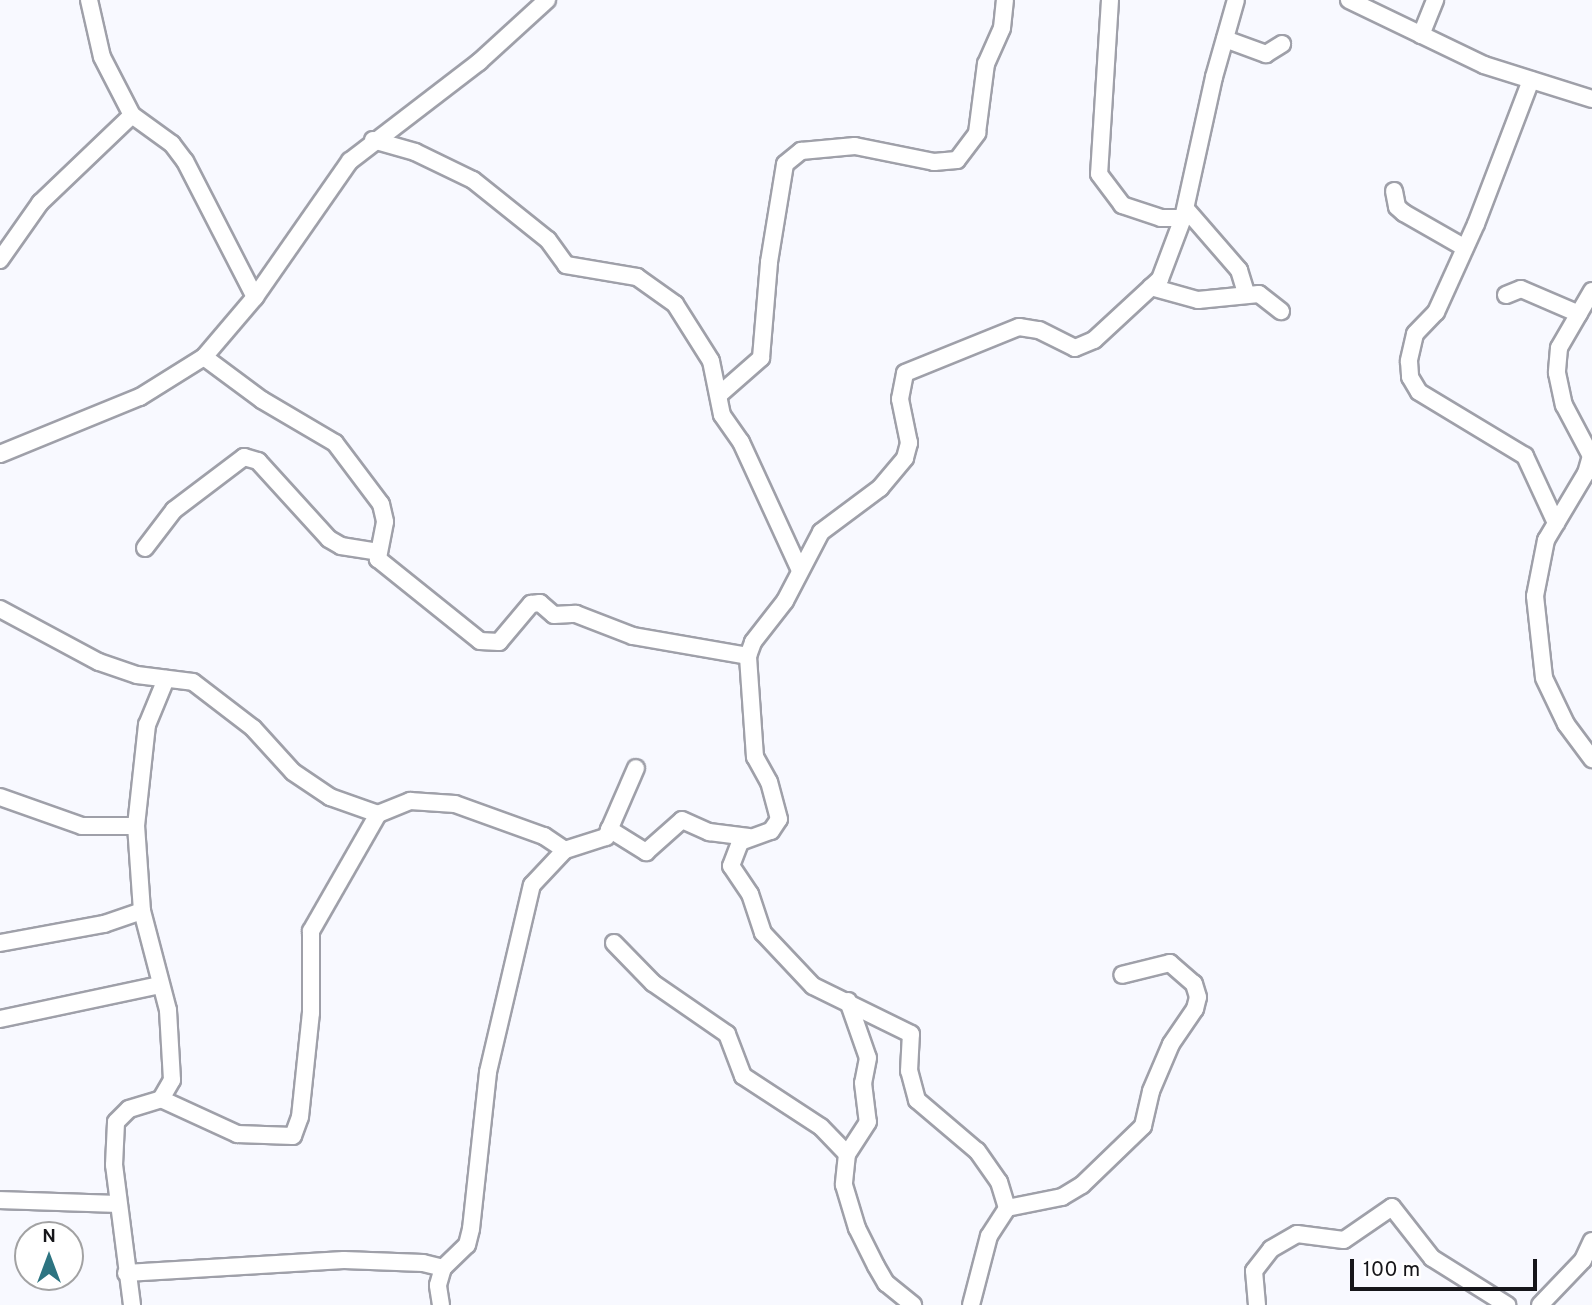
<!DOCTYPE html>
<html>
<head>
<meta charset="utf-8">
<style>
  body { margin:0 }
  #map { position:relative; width:1592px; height:1305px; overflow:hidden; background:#f8f9ff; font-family:Overpass,sans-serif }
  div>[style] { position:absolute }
  .roads { filter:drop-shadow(2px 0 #9fa0a9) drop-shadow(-2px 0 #9fa0a9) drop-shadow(0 2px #9fa0a9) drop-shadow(0 -2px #9fa0a9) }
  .minor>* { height:16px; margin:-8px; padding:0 8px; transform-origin:8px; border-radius:8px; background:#fff }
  span { translate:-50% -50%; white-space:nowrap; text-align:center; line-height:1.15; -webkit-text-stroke:7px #fff; paint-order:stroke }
  .north { position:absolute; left:14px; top:1221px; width:70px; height:70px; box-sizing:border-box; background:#fff; border:2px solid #a2a2a3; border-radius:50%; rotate:0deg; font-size:19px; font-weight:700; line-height:28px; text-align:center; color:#16161a }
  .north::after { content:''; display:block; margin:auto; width:24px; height:32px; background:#2d7481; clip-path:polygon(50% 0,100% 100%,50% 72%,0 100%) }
  .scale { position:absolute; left:1350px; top:1259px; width:187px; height:32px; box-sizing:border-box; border:4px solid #16161a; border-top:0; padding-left:9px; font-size:21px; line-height:24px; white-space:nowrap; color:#16161a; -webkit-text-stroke:5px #fff; paint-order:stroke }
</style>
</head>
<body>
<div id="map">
  <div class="roads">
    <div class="minor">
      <i style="left:89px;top:0;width:58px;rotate:77.2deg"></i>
      <i style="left:102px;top:57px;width:65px;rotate:62.7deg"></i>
      <i style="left:132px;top:115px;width:49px;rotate:35.9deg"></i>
      <i style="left:172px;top:144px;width:21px;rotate:53deg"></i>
      <i style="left:185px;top:161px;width:153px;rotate:62.8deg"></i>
      <i style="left:1110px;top:0;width:174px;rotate:93.6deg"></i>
      <i style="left:1099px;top:174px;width:39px;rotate:53deg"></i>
      <i style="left:1122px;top:205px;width:41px;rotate:18.4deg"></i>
      <i style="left:1161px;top:218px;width:22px"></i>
      <i style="left:1349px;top:0;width:150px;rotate:25.7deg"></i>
      <i style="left:1484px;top:65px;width:113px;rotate:17.5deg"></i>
      <i style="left:1421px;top:35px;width:38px;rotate:-68deg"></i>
      <i style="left:1225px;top:39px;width:44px;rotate:20.1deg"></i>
      <i style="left:1266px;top:54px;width:19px;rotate:-32deg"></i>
      <i style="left:1531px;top:80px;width:154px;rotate:110.9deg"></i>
      <i style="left:1476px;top:224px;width:97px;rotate:114.4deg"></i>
      <i style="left:1436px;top:312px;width:30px;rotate:134deg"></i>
      <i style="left:1415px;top:334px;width:28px;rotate:103deg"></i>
      <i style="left:1409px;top:361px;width:16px;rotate:86deg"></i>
      <i style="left:1410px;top:377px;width:17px;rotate:59deg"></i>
      <i style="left:1419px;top:392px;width:124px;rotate:31.1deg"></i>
      <i style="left:1525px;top:456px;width:74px;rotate:65.2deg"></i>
      <i style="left:373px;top:140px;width:44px;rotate:15.9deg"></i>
      <i style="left:415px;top:152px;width:64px;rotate:25.8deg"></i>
      <i style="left:473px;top:180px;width:96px;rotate:38.7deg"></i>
      <i style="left:548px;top:240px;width:31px;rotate:54deg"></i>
      <i style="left:566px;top:265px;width:72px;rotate:9.6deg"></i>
      <i style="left:637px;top:277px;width:47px;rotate:35.4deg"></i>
      <i style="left:675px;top:304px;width:67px;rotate:57.7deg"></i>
      <i style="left:711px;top:361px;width:55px;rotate:78.5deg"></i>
      <i style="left:722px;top:415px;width:33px;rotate:55deg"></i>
      <i style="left:741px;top:442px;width:139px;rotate:65.3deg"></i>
      <i style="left:1394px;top:191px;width:16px;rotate:79deg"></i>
      <i style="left:1397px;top:207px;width:9px;rotate:41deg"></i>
      <i style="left:1404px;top:213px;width:70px;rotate:29.8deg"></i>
      <i style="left:1186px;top:209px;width:81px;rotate:49deg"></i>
      <i style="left:1239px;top:270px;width:24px;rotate:73deg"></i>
      <i style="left:0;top:260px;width:70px;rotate:-54.9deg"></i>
      <i style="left:40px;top:203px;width:127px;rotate:-43.7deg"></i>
      <i style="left:1151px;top:287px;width:49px;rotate:15.5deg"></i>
      <i style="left:1198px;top:300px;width:61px;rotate:-5.6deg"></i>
      <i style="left:1259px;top:294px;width:28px;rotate:38deg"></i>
      <i style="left:1592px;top:291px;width:66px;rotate:120.1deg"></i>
      <i style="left:1559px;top:348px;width:25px;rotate:95deg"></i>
      <i style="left:1557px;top:373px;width:33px;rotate:78deg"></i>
      <i style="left:1564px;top:405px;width:58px;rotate:62.1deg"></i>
      <i style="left:1591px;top:456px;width:18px;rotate:106deg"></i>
      <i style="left:1586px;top:473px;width:78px;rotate:120.8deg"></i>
      <i style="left:1546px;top:540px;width:57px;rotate:101.1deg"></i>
      <i style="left:1535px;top:596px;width:82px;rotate:83.7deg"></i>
      <i style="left:1544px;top:678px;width:51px;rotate:64.4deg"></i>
      <i style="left:1566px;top:724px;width:44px;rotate:53.4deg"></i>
      <i style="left:1506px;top:295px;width:16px;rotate:-22deg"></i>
      <i style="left:1521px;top:289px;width:63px;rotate:23.3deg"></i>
      <i style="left:204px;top:357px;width:72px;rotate:36.6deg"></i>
      <i style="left:262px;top:400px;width:85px;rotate:30.5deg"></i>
      <i style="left:335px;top:443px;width:76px;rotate:53deg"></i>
      <i style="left:381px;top:504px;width:18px;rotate:77deg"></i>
      <i style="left:385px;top:522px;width:38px;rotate:101deg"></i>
      <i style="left:378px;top:559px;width:131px;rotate:38.8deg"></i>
      <i style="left:480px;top:641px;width:19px;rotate:3deg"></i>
      <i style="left:499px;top:642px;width:50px;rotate:-49.9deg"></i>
      <i style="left:531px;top:604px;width:9px;rotate:-6deg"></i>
      <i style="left:540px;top:603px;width:18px;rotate:41deg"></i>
      <i style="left:554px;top:615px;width:22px;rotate:-3deg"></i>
      <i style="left:576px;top:614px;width:61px;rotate:21.1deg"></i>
      <i style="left:633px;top:636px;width:117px;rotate:9.9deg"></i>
      <i style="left:720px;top:394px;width:55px;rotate:-41.3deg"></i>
      <i style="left:761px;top:358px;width:96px;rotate:-85.2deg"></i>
      <i style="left:769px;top:262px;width:99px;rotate:-80.7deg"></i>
      <i style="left:785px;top:164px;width:21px;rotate:-39deg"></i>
      <i style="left:801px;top:151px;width:54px;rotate:-5.3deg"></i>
      <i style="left:855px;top:146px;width:81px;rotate:11.4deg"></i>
      <i style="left:934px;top:162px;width:23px;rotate:-5deg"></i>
      <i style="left:957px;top:160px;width:34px;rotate:-53deg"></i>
      <i style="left:977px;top:133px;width:70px;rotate:-82.6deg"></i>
      <i style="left:986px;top:64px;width:39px;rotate:-66deg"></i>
      <i style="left:1002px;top:28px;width:28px;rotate:-84deg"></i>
      <i style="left:0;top:454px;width:151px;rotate:-22.2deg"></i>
      <i style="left:140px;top:397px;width:75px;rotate:-32deg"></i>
      <i style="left:204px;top:357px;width:79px;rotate:-49.6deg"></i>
      <i style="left:255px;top:297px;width:166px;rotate:-55.1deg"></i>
      <i style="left:350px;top:161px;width:163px;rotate:-37.5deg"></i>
      <i style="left:479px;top:62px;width:92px;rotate:-42.4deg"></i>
      <i style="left:145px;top:548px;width:48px;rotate:-52.7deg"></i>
      <i style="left:174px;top:510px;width:88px;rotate:-37.1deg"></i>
      <i style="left:244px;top:457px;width:15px;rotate:16deg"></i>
      <i style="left:258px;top:461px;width:105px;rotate:47.7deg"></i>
      <i style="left:329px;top:539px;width:14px;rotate:30deg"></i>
      <i style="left:341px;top:546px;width:36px;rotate:9deg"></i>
      <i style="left:0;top:609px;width:112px;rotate:28.2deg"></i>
      <i style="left:99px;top:662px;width:40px;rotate:18.9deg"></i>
      <i style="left:137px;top:675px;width:56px;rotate:7.1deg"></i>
      <i style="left:193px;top:682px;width:76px;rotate:37.5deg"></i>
      <i style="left:253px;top:728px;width:59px;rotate:47.7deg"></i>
      <i style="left:293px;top:772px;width:45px;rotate:34deg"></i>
      <i style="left:330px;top:797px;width:51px;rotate:19.5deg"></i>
      <i style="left:378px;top:814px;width:35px;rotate:-22deg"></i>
      <i style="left:410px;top:801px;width:45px;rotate:3.8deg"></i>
      <i style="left:455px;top:804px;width:95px;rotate:19.8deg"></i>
      <i style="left:544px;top:836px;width:25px;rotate:34deg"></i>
      <i style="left:0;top:797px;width:87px;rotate:19.5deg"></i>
      <i style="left:82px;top:826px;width:54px"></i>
      <i style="left:609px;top:829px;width:44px;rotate:31.9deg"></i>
      <i style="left:646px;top:852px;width:48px;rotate:-41.6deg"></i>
      <i style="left:682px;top:820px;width:30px;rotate:24deg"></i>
      <i style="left:709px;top:832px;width:40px;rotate:7.1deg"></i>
      <i style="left:0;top:943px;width:106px;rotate:-10.4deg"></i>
      <i style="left:104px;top:924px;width:40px;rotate:-18.9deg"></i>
      <i style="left:614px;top:943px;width:56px;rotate:45.7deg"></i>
      <i style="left:653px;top:983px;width:90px;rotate:34.6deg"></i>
      <i style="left:727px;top:1034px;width:45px;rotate:69.1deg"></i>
      <i style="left:743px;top:1076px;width:93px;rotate:33.2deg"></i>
      <i style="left:821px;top:1127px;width:37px;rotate:46deg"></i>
      <i style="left:848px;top:1001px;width:60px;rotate:70.7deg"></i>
      <i style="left:868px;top:1058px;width:25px;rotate:101deg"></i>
      <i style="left:863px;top:1083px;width:39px;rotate:83deg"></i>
      <i style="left:868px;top:1122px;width:38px;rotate:123deg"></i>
      <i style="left:847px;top:1154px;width:31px;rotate:96deg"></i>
      <i style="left:844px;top:1185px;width:45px;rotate:73.2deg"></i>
      <i style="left:857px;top:1228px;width:42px;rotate:63.4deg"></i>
      <i style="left:876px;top:1266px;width:20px;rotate:60deg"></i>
      <i style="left:886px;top:1283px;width:35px;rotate:39deg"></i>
      <i style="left:0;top:1019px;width:164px;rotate:-12deg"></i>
      <i style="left:161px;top:1099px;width:84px;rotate:24.7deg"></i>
      <i style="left:237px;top:1134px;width:56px;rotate:2deg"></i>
      <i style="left:293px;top:1136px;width:20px;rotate:-70deg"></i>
      <i style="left:300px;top:1117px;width:105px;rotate:-84deg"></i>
      <i style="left:311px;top:1013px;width:82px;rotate:-90deg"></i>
      <i style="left:311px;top:931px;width:135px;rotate:-60.2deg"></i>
      <i style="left:0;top:1200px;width:118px;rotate:1.9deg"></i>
      <i style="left:1007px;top:1208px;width:56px;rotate:-11.3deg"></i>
      <i style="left:1062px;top:1197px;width:23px;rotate:-31deg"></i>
      <i style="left:1082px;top:1185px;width:85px;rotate:-44deg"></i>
      <i style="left:1143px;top:1126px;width:36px;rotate:-77deg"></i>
      <i style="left:1151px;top:1091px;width:51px;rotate:-66.9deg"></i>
      <i style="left:1171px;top:1044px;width:42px;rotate:-55.6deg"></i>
      <i style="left:1195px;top:1009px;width:12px;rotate:-76deg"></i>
      <i style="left:1198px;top:997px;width:14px;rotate:-107deg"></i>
      <i style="left:1194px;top:984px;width:32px;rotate:-139deg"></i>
      <i style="left:1170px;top:963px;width:49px;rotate:166deg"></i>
      <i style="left:126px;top:1273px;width:218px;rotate:-3.4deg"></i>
      <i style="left:344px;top:1260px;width:79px;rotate:2.2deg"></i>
      <i style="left:423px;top:1263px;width:21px;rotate:14deg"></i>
      <i style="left:132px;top:1305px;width:141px;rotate:-97.3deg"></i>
      <i style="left:114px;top:1165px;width:43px;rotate:-87.3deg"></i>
      <i style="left:116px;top:1122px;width:18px;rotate:-45deg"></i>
      <i style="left:129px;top:1109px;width:34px;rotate:-17deg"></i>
      <i style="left:161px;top:1099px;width:22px;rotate:-60deg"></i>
      <i style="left:172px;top:1080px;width:70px;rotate:-93.3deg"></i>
      <i style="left:168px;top:1010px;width:102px;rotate:-104.7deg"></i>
      <i style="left:142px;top:911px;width:85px;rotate:-94deg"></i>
      <i style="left:136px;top:826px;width:102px;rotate:-83.8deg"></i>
      <i style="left:147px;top:725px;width:50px;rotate:-67.6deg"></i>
      <i style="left:441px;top:1305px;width:20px;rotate:-99deg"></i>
      <i style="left:438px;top:1285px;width:18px;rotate:-74deg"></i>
      <i style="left:443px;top:1268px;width:33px;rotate:-44deg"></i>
      <i style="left:467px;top:1245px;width:16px;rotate:-76deg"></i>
      <i style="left:471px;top:1229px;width:158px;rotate:-83.8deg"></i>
      <i style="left:488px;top:1072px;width:192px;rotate:-76.8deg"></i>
      <i style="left:532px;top:885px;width:48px;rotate:-46.7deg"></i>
      <i style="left:565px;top:850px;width:43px;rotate:-17.6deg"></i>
      <i style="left:606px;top:837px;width:75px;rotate:-66.5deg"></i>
      <i style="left:971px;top:1305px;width:71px;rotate:-75.4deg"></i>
      <i style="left:989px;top:1236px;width:33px;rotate:-57deg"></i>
      <i style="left:1007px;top:1208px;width:27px;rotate:-107deg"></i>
      <i style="left:999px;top:1182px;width:38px;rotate:-125deg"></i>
      <i style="left:977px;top:1151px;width:79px;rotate:-139.6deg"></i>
      <i style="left:917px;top:1100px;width:30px;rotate:-105deg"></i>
      <i style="left:909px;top:1071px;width:37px;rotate:-87deg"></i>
      <i style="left:911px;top:1034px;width:109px;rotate:-153.9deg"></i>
      <i style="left:813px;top:986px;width:73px;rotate:-133.3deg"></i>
      <i style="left:763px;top:933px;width:41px;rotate:-108.4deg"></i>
      <i style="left:750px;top:894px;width:34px;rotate:-124deg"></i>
      <i style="left:731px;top:866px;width:26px;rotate:-69deg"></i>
      <i style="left:740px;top:842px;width:33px;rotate:-20deg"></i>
      <i style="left:771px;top:831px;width:14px;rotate:-56deg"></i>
      <i style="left:779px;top:819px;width:38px;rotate:-105deg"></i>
      <i style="left:769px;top:782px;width:29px;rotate:-119deg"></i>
      <i style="left:755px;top:757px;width:101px;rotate:-94deg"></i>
      <i style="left:748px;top:656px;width:15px;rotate:-70deg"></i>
      <i style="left:753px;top:642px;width:52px;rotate:-52deg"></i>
      <i style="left:785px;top:601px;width:78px;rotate:-62.4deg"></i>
      <i style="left:821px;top:532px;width:74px;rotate:-36.7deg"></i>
      <i style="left:880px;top:488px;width:39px;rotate:-50deg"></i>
      <i style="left:905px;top:458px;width:16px;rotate:-75deg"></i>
      <i style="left:909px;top:443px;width:45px;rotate:-101.6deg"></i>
      <i style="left:900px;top:399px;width:26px;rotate:-79deg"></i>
      <i style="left:905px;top:373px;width:123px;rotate:-22deg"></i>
      <i style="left:1019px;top:327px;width:20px;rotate:9deg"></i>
      <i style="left:1039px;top:330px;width:40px;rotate:26.6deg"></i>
      <i style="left:1075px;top:348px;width:21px;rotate:-23deg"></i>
      <i style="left:1094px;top:340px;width:90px;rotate:-42.7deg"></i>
      <i style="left:1160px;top:279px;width:65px;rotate:-69.3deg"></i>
      <i style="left:1183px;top:218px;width:144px;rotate:-77.6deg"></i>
      <i style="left:1214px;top:77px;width:80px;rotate:-74.1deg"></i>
      <i style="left:1257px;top:1305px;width:34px;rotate:-95deg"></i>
      <i style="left:1254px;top:1271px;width:28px;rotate:-52deg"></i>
      <i style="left:1271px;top:1249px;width:30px;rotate:-30deg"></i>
      <i style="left:1297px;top:1234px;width:47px;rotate:7.3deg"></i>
      <i style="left:1344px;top:1240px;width:58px;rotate:-34.5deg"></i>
      <i style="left:1392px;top:1207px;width:65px;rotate:51.9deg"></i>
      <i style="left:1432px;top:1258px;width:89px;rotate:32.1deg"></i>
      <i style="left:1540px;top:1305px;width:62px;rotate:-46.3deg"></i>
      <i style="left:1583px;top:1260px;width:21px;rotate:-65deg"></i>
    </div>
  </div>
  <div class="north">N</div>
  <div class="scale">100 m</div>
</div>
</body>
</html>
